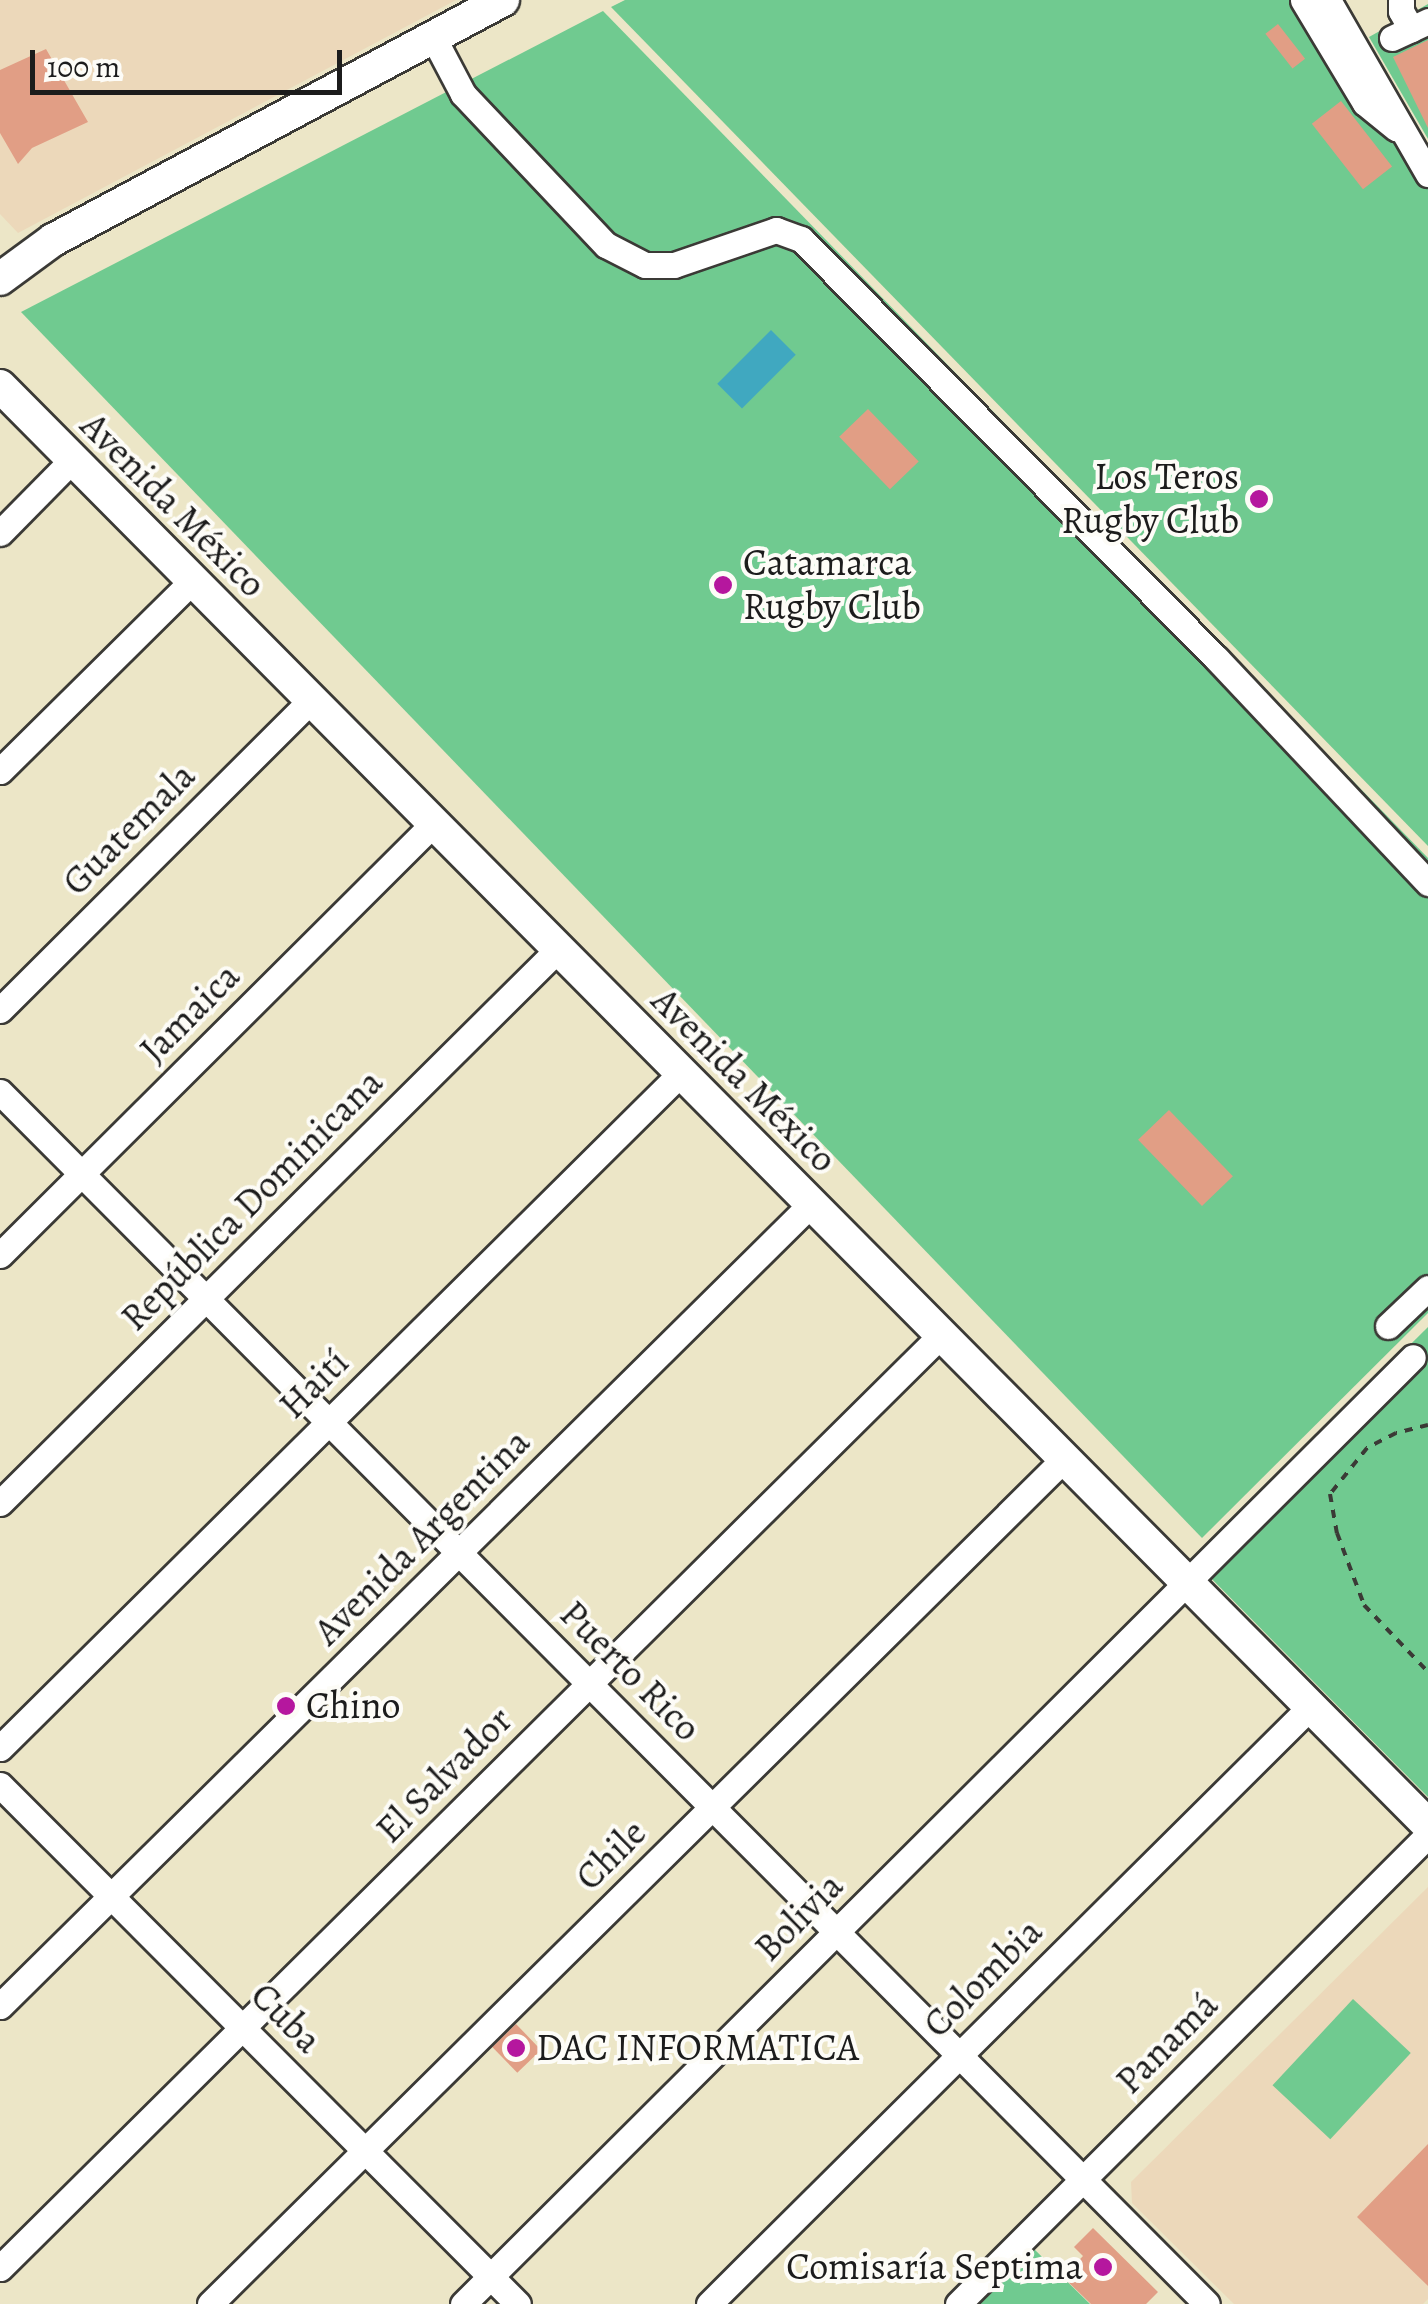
<!DOCTYPE html>
<html>
<head>
<meta charset="utf-8">
<style>
  body { margin:0 }
  #map { position:relative; width:1428px; height:2304px; overflow:hidden; background:#ece6c7; font-family:Alegreya,serif }
  div>[style] { position:absolute }
  .built>* { inset:0; background:#ecd8ba }
  .green>* { inset:0; background:#70ca90; transform-origin:0 0 }
  .water>* { inset:0; background:#40a8c0; transform-origin:0 0 }
  .building>* { inset:0; background:#e19e85; transform-origin:0 0 }
  .path>* { height:4px; margin-top:-2px; transform-origin:0; background:repeating-linear-gradient(90deg,#3b3a36 0 8px,transparent 0 16px) }
  .roads { filter:drop-shadow(2px 0 #3b3a36) drop-shadow(-2px 0 #3b3a36) drop-shadow(0 2px #3b3a36) drop-shadow(0 -2px #3b3a36) }
  .minor>* { height:25px; margin:-12.5px; padding:0 12.5px; transform-origin:12.5px; border-radius:12.5px; background:#fff }
  .major>* { height:32px; margin:-16px; padding:0 16px; transform-origin:16px; border-radius:16px; background:#fff }
  .dots>* { width:28px; height:28px; translate:-50% -50%; box-sizing:border-box; border:5px solid #fdfcf7; border-radius:50% }
  span { translate:-50% -50%; white-space:nowrap; text-align:center; line-height:1.15; -webkit-text-stroke:8px #fdfcf7; paint-order:stroke }
  .poi-label { font-size:38px; color:#1c1c1c }
  .right { translate:-100% -50%; text-align:right }
  .left { translate:0 -50%; text-align:left }
  .street-label { font-size:38px; color:#1c1c1c }
  .scale { position:absolute; left:30px; top:50px; width:312px; height:45px; box-sizing:border-box; border:5px solid #1c1c1c; border-top:0; padding-left:12px; font-size:30px; line-height:35px; white-space:nowrap; color:#1c1c1c; -webkit-text-stroke:8px #fdfcf7; paint-order:stroke }
</style>
</head>
<body>
<div id="map">
  <div class="built">
    <i style="clip-path:polygon(0 0,456px 0,18px 233px,0 214px)"></i>
    <i style="clip-path:polygon(1428px 1887px,1428px 2299px,1423px 2304px,1234px 2304px,1132px 2203px,1131px 2182px)"></i>
  </div>
  <div class="green">
    <i style="clip-path:polygon(625px 0,1342px 0,1428px 152px,1428px 846px,611px 7px)"></i>
    <i style="clip-path:polygon(1428px 4px,1428px 139px,1369px 37px)"></i>
    <i style="clip-path:polygon(603px 11px,1428px 858px,1428px 1313px,1202px 1538px,21px 312px)"></i>
    <i style="clip-path:polygon(1428px 1327px,1428px 1797px,1193px 1560px)"></i>
    <i style="left:1353px;top:1999px;width:79px;height:118px;rotate:43deg"></i>
    <i style="clip-path:polygon(1031px 2246px,1090px 2304px,974px 2304px)"></i>
  </div>
  <div class="water">
    <i style="left:771px;top:330px;width:35px;height:76px;rotate:45deg"></i>
  </div>
  <div class="building">
    <i style="left:1278px;top:24px;width:44px;height:16px;rotate:52deg"></i>
    <i style="clip-path:polygon(1428px 40px,1428px 128px,1393px 57px)"></i>
    <i style="clip-path:polygon(46px 49px,88px 122px,32px 148px,18px 164px,0 133px,0 70px)"></i>
    <i style="left:1341px;top:101px;width:83px;height:37px;rotate:52deg"></i>
    <i style="left:868px;top:409px;width:73px;height:40px;rotate:46deg"></i>
    <i style="left:1169px;top:1110px;width:92px;height:43px;rotate:46deg"></i>
    <i style="left:516px;top:2024px;width:36px;height:33px;rotate:46deg"></i>
    <i style="clip-path:polygon(1428px 2144px,1428px 2286px,1357px 2217px)"></i>
    <i style="clip-path:polygon(1093px 2228px,1158px 2292px,1146px 2304px,1091px 2304px,1063px 2277px,1083px 2256px,1074px 2247px)"></i>
  </div>
  <div class="path">
    <i style="left:1428px;top:1425px;width:33px;rotate:166deg"></i>
    <i style="left:1396px;top:1433px;width:33px;rotate:153deg"></i>
    <i style="left:1367px;top:1448px;width:59px;rotate:128.8deg"></i>
    <i style="left:1330px;top:1494px;width:40px;rotate:80deg"></i>
    <i style="left:1337px;top:1533px;width:77px;rotate:69.4deg"></i>
    <i style="left:1364px;top:1605px;width:93px;rotate:46.3deg"></i>
  </div>
  <div class="roads">
    <div class="minor">
      <i style="left:1303px;top:0;width:120px;rotate:59deg"></i>
      <i style="left:1365px;top:103px;width:40px;rotate:39deg"></i>
      <i style="left:1328px;top:0;width:201px;rotate:60.1deg"></i>
      <i style="left:1401px;top:0;width:11px;rotate:90deg"></i>
      <i style="left:1401px;top:11px;width:21px;rotate:61deg"></i>
      <i style="left:433px;top:37px;width:64px;rotate:62.2deg"></i>
      <i style="left:463px;top:94px;width:208px;rotate:46.6deg"></i>
      <i style="left:606px;top:245px;width:44px;rotate:27.1deg"></i>
      <i style="left:645px;top:265px;width:29px"></i>
      <i style="left:674px;top:265px;width:108px;rotate:-18.9deg"></i>
      <i style="left:776px;top:230px;width:27px;rotate:20deg"></i>
      <i style="left:801px;top:239px;width:591px;rotate:45.27deg"></i>
      <i style="left:1217px;top:659px;width:308px;rotate:46.7deg"></i>
      <i style="left:1392px;top:38px;width:40px;rotate:-25deg"></i>
      <i style="left:0;top:533px;width:103px;rotate:-45.4deg"></i>
      <i style="left:0;top:771px;width:270px;rotate:-44.7deg"></i>
      <i style="left:0;top:1010px;width:439px;rotate:-44.9deg"></i>
      <i style="left:0;top:1092px;width:1710px;rotate:45.12deg"></i>
      <i style="left:0;top:1255px;width:611px;rotate:-44.87deg"></i>
      <i style="left:1388px;top:1326px;width:55px;rotate:-43.5deg"></i>
      <i style="left:0;top:1503px;width:786px;rotate:-44.79deg"></i>
      <i style="left:0;top:1748px;width:959px;rotate:-44.75deg"></i>
      <i style="left:0;top:1785px;width:733px;rotate:45.06deg"></i>
      <i style="left:0;top:2006px;width:1141px;rotate:-44.68deg"></i>
      <i style="left:0;top:2268px;width:1325px;rotate:-44.76deg"></i>
      <i style="left:210px;top:2304px;width:1201px;rotate:-44.7deg"></i>
      <i style="left:463px;top:2304px;width:1341px;rotate:-44.91deg"></i>
      <i style="left:709px;top:2304px;width:847px;rotate:-44.81deg"></i>
      <i style="left:958px;top:2304px;width:664px;rotate:-44.94deg"></i>
    </div>
    <div class="major">
      <i style="left:0;top:279px;width:66px;rotate:-36.3deg"></i>
      <i style="left:53px;top:240px;width:510px;rotate:-28.07deg"></i>
      <i style="left:0;top:386px;width:2027px;rotate:45.22deg"></i>
    </div>
  </div>
  <div class="dots">
    <i style="left:1259px;top:499px;background:#b5179e"></i>
    <i style="left:723px;top:585px;background:#b5179e"></i>
    <i style="left:286px;top:1706px;background:#b5179e"></i>
    <i style="left:516px;top:2048px;background:#b5179e"></i>
    <i style="left:1103px;top:2267px;background:#b5179e"></i>
  </div>
  <div class="poi-label">
    <span class="right" style="left:1239px;top:499px">Los Teros<br>Rugby Club</span>
    <span class="left" style="left:743px;top:585px">Catamarca<br>Rugby Club</span>
    <span class="left" style="left:306px;top:1706px">Chino</span>
    <span class="left" style="left:536px;top:2048px">DAC INFORMATICA</span>
    <span class="right" style="left:1083px;top:2267px">Comisaría Septima</span>
  </div>
  <div class="street-label">
    <span style="left:173px;top:505px;rotate:45deg">Avenida México</span>
    <span style="left:129px;top:829px;rotate:-45deg">Guatemala</span>
    <span style="left:190px;top:1013px;rotate:-45deg">Jamaica</span>
    <span style="left:744px;top:1080px;rotate:45deg">Avenida México</span>
    <span style="left:252px;top:1200px;rotate:-45deg">República Dominicana</span>
    <span style="left:314px;top:1384px;rotate:-45deg">Haití</span>
    <span style="left:422px;top:1537px;rotate:-45deg">Avenida Argentina</span>
    <span style="left:630px;top:1671px;rotate:45deg">Puerto Rico</span>
    <span style="left:444px;top:1775px;rotate:-45deg">El Salvador</span>
    <span style="left:611px;top:1855px;rotate:-45deg">Chile</span>
    <span style="left:799px;top:1917px;rotate:-45deg">Bolivia</span>
    <span style="left:983px;top:1978px;rotate:-45deg">Colombia</span>
    <span style="left:286px;top:2018px;rotate:45deg">Cuba</span>
    <span style="left:1167px;top:2043px;rotate:-45deg">Panamá</span>
  </div>
  <div class="scale">100 m</div>
</div>
</body>
</html>
